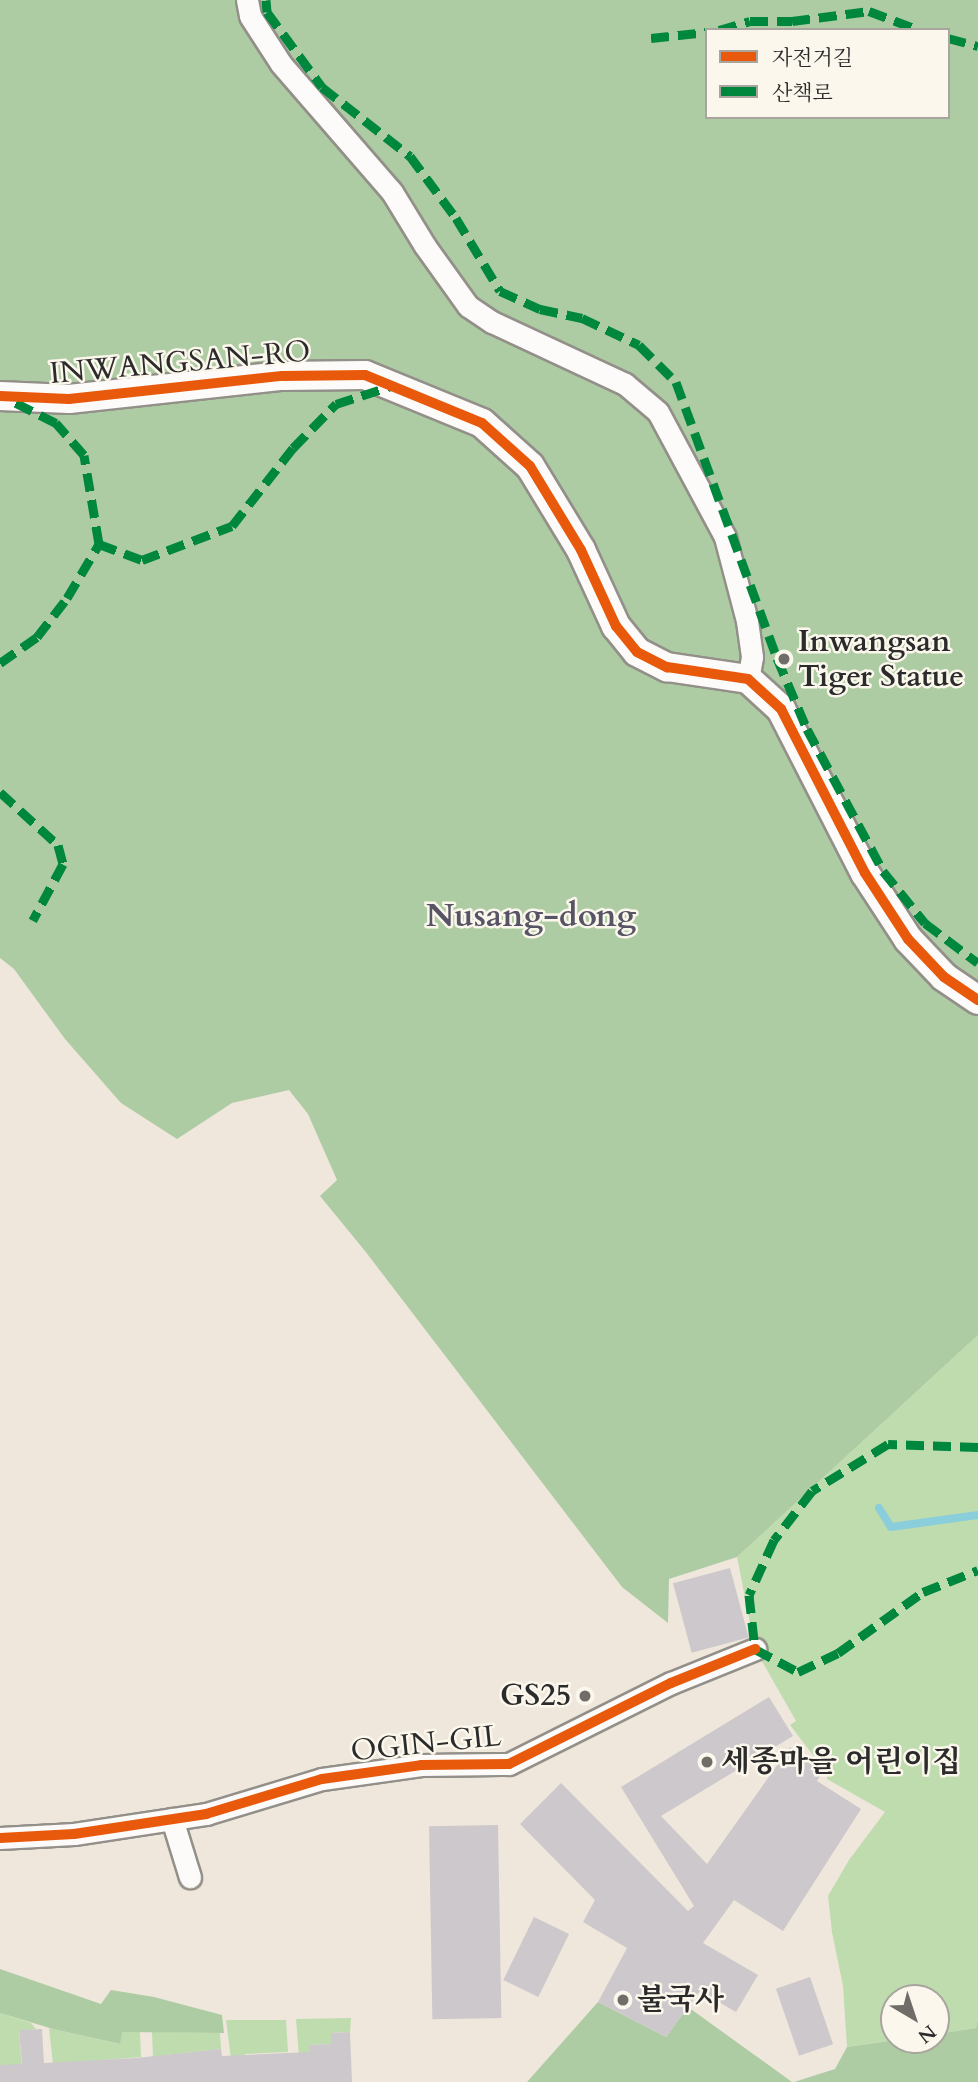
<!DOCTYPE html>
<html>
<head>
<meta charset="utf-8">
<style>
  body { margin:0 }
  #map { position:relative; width:978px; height:2082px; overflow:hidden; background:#efe7db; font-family:Cardo,"Noto Serif KR",serif }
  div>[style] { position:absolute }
  .green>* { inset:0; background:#bedcae }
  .forest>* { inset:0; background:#aecca3 }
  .stream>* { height:8px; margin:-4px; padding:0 4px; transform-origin:4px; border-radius:4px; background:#89ceda }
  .building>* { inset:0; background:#cdc8cc; transform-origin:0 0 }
  .roads { filter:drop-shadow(2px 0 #938f89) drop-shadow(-2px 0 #938f89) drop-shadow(0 2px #938f89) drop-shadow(0 -2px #938f89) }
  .minor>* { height:21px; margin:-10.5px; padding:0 10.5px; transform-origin:10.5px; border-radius:10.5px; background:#fdfbfa }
  .tertiary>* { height:28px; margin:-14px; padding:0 14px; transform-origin:14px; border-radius:14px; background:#fdfbfa }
  .quiet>* { height:9px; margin-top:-4.5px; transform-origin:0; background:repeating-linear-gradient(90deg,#00873e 0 18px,transparent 0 27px) }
  .cycleway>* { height:10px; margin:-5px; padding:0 5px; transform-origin:5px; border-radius:5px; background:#e8590c }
  .dots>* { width:19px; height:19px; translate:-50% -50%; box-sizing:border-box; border:4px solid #fbf7ec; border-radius:50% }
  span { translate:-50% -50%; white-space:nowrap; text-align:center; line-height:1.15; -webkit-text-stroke:5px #fbf7ec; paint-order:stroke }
  .street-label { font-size:30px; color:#2b2b2b }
  .poi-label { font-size:30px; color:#2b2b2b; font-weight:700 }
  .left { translate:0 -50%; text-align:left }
  .right { translate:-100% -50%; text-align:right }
  .quarter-label { font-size:33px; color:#565465; font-weight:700 }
  .legend { position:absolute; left:705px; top:28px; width:245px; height:91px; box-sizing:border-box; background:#fbf7ec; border:2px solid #a8a59f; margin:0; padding:9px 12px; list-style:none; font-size:21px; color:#2b2b2b }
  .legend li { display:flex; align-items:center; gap:14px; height:35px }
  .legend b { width:35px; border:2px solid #a8a59f }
  .north { position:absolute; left:880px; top:1984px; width:70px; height:70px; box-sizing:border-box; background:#fbf7ec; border:2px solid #a8a59f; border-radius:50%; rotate:141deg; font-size:19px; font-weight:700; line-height:28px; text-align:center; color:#2b2b2b }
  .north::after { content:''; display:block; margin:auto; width:24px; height:32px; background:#706d69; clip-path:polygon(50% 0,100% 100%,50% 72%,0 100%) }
</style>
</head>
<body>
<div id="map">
  <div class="green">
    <i style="clip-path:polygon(978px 1335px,978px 2019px,976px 2028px,936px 2034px,936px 1998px,894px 1998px,896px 2040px,847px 2047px,843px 1986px,832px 1932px,828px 1896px,849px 1860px,885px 1812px,827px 1779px,828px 1766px,824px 1760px,819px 1763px,790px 1725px,796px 1721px,755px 1649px,737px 1557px)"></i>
    <i style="clip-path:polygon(0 2013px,31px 2023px,36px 2029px,19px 2031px,23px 2081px,0 2082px)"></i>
    <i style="clip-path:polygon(351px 2018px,350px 2032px,331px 2033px,331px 2044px,309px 2045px,310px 2082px,301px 2082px,296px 2019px)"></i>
    <i style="clip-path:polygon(226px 2020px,286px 2020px,288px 2052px,245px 2054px,247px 2082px,234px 2082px)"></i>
    <i style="clip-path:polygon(49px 2028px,119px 2044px,121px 2032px,140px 2032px,141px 2057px,53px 2064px)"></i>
    <i style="clip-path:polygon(152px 2032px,220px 2033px,221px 2049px,166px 2055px,168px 2082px,154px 2082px)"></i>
  </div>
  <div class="forest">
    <i style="clip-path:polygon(evenodd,0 0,978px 0,978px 1335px,737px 1557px,669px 1579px,668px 1623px,622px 1587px,365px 1251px,320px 1196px,337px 1180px,308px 1114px,289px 1090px,232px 1103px,177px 1139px,121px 1103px,65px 1039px,14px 969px,0 958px,0 0,707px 30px,948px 30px,948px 117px,707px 117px,707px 30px)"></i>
    <i style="clip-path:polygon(0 1969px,101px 2004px,111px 1990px,154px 1997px,222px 2015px,224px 2033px,122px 2032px,120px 2044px,53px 2029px,0 2013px)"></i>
    <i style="clip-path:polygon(598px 2002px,666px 2037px,688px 2007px,792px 2082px,527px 2082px)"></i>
    <i style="clip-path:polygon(978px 2019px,978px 2082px,794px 2082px,835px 2069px,847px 2047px,896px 2040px,936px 2040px,936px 2034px,976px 2028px)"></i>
  </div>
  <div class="stream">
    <i style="left:879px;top:1508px;width:22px;rotate:58deg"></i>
    <i style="left:891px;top:1527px;width:88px;rotate:-7.9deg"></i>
  </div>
  <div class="building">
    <i style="left:730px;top:1568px;width:72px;height:59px;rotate:75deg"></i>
    <i style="clip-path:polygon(769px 1697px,793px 1736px,661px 1816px,707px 1864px,790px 1747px,824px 1771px,817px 1781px,861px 1809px,783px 1931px,734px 1900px,703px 1943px,758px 1975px,736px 2012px,700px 1991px,666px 2037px,598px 2002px,627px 1948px,583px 1922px,595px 1900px,520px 1824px,561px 1783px,688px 1911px,694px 1906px,621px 1787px)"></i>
    <i style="left:498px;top:1825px;width:193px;height:69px;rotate:89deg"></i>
    <i style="left:534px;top:1917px;width:39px;height:70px;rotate:26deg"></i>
    <i style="left:810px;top:1977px;width:71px;height:36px;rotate:71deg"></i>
    <i style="clip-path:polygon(42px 2029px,44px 2063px,136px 2058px,221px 2049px,222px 2056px,309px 2052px,309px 2045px,331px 2044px,331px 2033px,350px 2032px,352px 2082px,0 2082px,0 2065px,22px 2064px,19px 2030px)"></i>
  </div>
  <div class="roads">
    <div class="minor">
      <i style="left:247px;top:0;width:16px;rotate:79deg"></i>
      <i style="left:250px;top:16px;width:57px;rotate:57.1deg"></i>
      <i style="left:281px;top:64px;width:169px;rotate:49.1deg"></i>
      <i style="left:392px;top:192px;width:63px;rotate:58.6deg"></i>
      <i style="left:425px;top:246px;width:74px;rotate:54.4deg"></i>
      <i style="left:468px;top:306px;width:29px;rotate:34deg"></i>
      <i style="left:492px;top:322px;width:147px;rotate:25deg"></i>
      <i style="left:625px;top:384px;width:43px;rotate:40.3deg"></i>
      <i style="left:658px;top:412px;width:142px;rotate:61.8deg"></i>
      <i style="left:725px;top:537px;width:87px;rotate:75.3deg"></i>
      <i style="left:747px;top:621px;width:36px;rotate:82deg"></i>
      <i style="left:752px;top:657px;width:22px;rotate:100deg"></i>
      <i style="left:172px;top:1819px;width:61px;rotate:72.8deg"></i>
      <i style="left:0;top:1838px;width:74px;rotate:-3.1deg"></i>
      <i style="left:74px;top:1834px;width:134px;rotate:-8.6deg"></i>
      <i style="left:206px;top:1814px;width:121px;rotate:-16.8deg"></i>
      <i style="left:322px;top:1779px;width:100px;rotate:-8deg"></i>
      <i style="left:421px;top:1765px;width:88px;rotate:-0.7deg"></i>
      <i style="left:509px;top:1764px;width:181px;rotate:-26.6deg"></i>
      <i style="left:671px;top:1683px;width:91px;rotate:-22deg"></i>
    </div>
    <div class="tertiary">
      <i style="left:0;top:396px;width:69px;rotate:2.5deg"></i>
      <i style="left:69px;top:399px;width:214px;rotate:-6.2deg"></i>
      <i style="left:282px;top:376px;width:83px;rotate:-0.7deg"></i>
      <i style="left:365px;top:375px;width:126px;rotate:22.3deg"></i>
      <i style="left:482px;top:423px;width:64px;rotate:41.9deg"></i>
      <i style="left:530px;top:466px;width:98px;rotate:58.7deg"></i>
      <i style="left:581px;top:550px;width:84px;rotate:65.3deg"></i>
      <i style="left:616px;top:626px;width:33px;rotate:51deg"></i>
      <i style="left:637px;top:652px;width:34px;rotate:27deg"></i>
      <i style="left:667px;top:667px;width:82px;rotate:8.4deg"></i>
      <i style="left:748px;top:679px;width:45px;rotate:42.3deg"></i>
      <i style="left:781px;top:709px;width:184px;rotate:62.9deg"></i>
      <i style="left:865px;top:873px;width:79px;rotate:56.9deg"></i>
      <i style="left:908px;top:939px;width:52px;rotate:46.5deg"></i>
      <i style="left:944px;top:977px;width:41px;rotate:34.1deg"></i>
    </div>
  </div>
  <div class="quiet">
    <i style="left:266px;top:0;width:12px;rotate:85deg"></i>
    <i style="left:267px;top:12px;width:93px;rotate:53.7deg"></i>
    <i style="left:322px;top:87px;width:112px;rotate:38.1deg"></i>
    <i style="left:410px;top:156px;width:77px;rotate:53.4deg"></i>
    <i style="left:456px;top:218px;width:85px;rotate:58.9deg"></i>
    <i style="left:500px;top:291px;width:44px;rotate:24.2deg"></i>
    <i style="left:540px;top:309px;width:43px;rotate:12.1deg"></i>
    <i style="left:582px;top:318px;width:63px;rotate:25.3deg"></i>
    <i style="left:639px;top:345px;width:52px;rotate:45deg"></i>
    <i style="left:676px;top:382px;width:294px;rotate:69.9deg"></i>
    <i style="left:777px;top:658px;width:77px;rotate:67.1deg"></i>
    <i style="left:807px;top:729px;width:161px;rotate:61.8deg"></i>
    <i style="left:883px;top:871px;width:67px;rotate:51.1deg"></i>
    <i style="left:925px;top:923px;width:66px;rotate:37deg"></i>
    <i style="left:719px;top:30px;width:32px;rotate:-16deg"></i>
    <i style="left:750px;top:21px;width:42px"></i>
    <i style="left:792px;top:21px;width:78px;rotate:-7.4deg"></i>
    <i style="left:869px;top:11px;width:53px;rotate:20.8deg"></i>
    <i style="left:651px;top:38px;width:56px;rotate:-6.1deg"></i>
    <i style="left:948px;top:38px;width:31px;rotate:15deg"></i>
    <i style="left:99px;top:544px;width:46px;rotate:20.4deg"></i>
    <i style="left:142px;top:560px;width:96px;rotate:-20.7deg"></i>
    <i style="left:232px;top:526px;width:99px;rotate:-52deg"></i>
    <i style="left:293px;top:448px;width:62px;rotate:-45.7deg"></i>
    <i style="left:336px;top:404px;width:58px;rotate:-18.1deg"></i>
    <i style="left:0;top:663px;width:45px;rotate:-35.1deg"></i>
    <i style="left:37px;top:637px;width:49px;rotate:-52.4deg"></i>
    <i style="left:67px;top:598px;width:63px;rotate:-59.3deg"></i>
    <i style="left:99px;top:544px;width:90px;rotate:-99.6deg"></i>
    <i style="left:84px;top:455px;width:43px;rotate:-131.2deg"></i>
    <i style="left:56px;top:423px;width:49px;rotate:-153.4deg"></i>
    <i style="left:0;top:792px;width:79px;rotate:42.4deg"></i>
    <i style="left:58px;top:845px;width:20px;rotate:75deg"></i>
    <i style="left:63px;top:864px;width:64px;rotate:118.2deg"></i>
    <i style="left:978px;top:1447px;width:90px;rotate:-178.1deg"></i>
    <i style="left:888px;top:1444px;width:89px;rotate:148.3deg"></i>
    <i style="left:812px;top:1491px;width:62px;rotate:127.8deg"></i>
    <i style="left:774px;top:1540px;width:60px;rotate:114.4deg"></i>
    <i style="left:749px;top:1595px;width:54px;rotate:83.7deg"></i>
    <i style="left:755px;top:1649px;width:49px;rotate:28.1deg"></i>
    <i style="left:798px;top:1672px;width:44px;rotate:-25.4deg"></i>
    <i style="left:838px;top:1653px;width:105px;rotate:-35.7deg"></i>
    <i style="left:923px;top:1592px;width:59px;rotate:-21.8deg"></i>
  </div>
  <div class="cycleway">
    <i style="left:0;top:396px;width:69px;rotate:2.5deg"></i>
    <i style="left:69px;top:399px;width:214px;rotate:-6.2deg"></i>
    <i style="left:282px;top:376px;width:83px;rotate:-0.7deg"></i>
    <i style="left:365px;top:375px;width:126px;rotate:22.3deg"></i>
    <i style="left:482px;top:423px;width:64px;rotate:41.9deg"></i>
    <i style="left:530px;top:466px;width:98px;rotate:58.7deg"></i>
    <i style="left:581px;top:550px;width:84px;rotate:65.3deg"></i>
    <i style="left:616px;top:626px;width:33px;rotate:51deg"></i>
    <i style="left:637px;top:652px;width:34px;rotate:27deg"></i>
    <i style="left:667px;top:667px;width:82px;rotate:8.4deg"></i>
    <i style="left:748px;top:679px;width:45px;rotate:42.3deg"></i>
    <i style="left:781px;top:709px;width:184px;rotate:62.9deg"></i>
    <i style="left:865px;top:873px;width:79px;rotate:56.9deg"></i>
    <i style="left:908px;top:939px;width:52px;rotate:46.5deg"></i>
    <i style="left:944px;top:977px;width:41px;rotate:34.1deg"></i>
    <i style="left:0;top:1838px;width:74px;rotate:-3.1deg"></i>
    <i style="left:74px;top:1834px;width:134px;rotate:-8.6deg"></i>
    <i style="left:206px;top:1814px;width:121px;rotate:-16.8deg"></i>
    <i style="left:322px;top:1779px;width:100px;rotate:-8deg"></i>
    <i style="left:421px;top:1765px;width:88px;rotate:-0.7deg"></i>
    <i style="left:509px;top:1764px;width:181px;rotate:-26.6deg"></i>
    <i style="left:671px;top:1683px;width:91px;rotate:-22deg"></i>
  </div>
  <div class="dots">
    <i style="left:784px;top:659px;background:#706d69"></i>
    <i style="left:585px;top:1696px;background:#706d69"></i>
    <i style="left:707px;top:1762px;background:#706d69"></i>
    <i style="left:623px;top:2000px;background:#706d69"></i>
  </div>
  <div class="street-label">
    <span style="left:180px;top:363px;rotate:-5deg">INWANGSAN-RO</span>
    <span style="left:426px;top:1744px;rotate:-6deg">OGIN-GIL</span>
  </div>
  <div class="poi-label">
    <span class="left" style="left:798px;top:659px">Inwangsan<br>Tiger Statue</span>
    <span class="right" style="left:571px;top:1696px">GS25</span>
    <span class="left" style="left:721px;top:1762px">세종마을 어린이집</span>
    <span class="left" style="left:637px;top:2000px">불국사</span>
  </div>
  <div class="quarter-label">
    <span style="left:531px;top:916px">Nusang-dong</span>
  </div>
  <ul class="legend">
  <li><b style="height:9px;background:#e8590c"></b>자전거길</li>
  <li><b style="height:9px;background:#00873e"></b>산책로</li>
  </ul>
  <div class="north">N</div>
</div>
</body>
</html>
